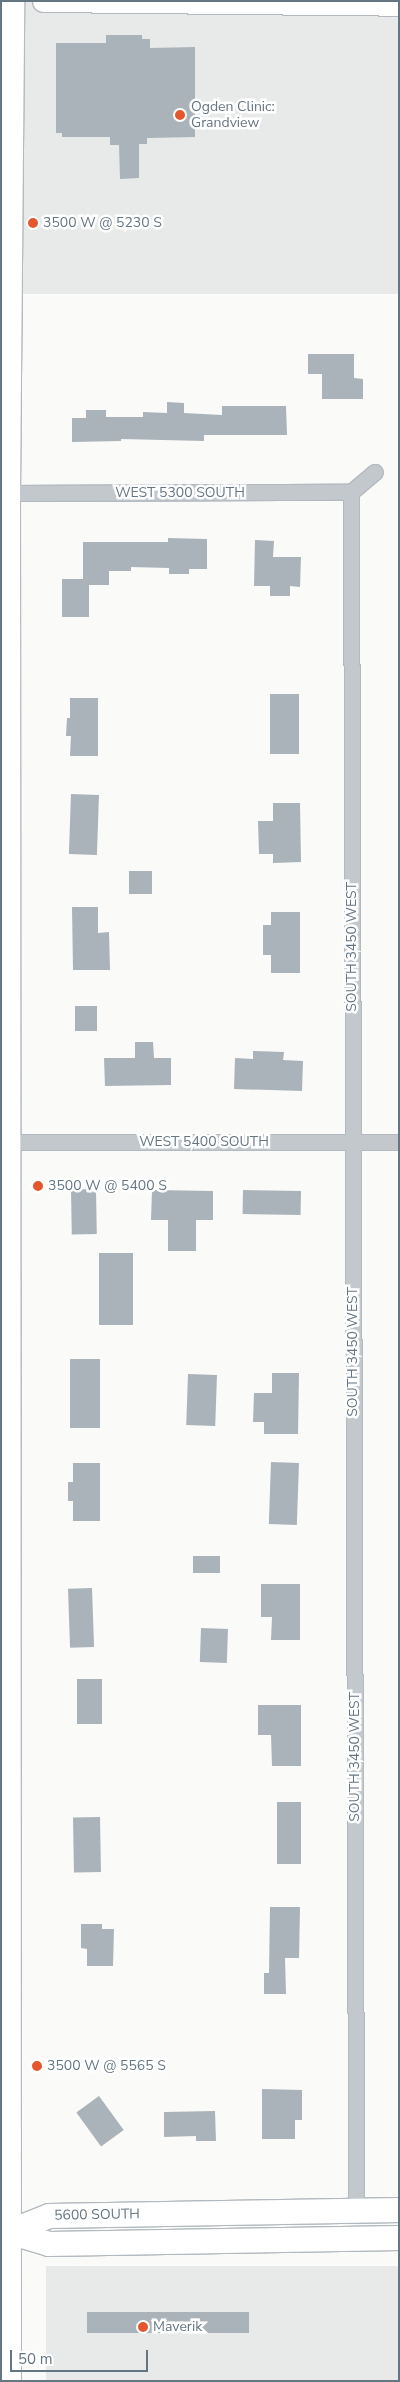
<!DOCTYPE html>
<html>
<head>
<meta charset="utf-8">
<style>
  body { margin:0 }
  #map { position:relative; width:400px; height:2382px; overflow:hidden; background:#fafaf8; font-family:"Nunito Sans",sans-serif }
  div>[style] { position:absolute }
  .built>* { inset:0; background:#e8e9e9; transform-origin:0 0 }
  .building>* { inset:0; background:#aab3b9; transform-origin:0 0 }
  .roads { filter:drop-shadow(1px 0 #b3babf) drop-shadow(-1px 0 #b3babf) drop-shadow(0 1px #b3babf) drop-shadow(0 -1px #b3babf) }
  .street>* { height:15px; margin:-7.5px; padding:0 7.5px; transform-origin:7.5px; border-radius:7.5px; background:#c3c8cc }
  .secondary>* { height:21px; margin:-10.5px; padding:0 10.5px; transform-origin:10.5px; border-radius:10.5px; background:#fff }
  .primary>* { height:24px; margin:-12px; padding:0 12px; transform-origin:12px; border-radius:12px; background:#fff }
  .dots>* { width:14px; height:14px; translate:-50% -50%; box-sizing:border-box; border:2px solid #fff; border-radius:50% }
  span { translate:-50% -50%; white-space:nowrap; text-align:center; line-height:1.15; -webkit-text-stroke:5px #fff; paint-order:stroke }
  .poi-label { font-size:14px; color:#657683 }
  .left { translate:0 -50%; text-align:left }
  .street-label { font-size:14px; color:#657683 }
  .frame { position:absolute; inset:0; border:2px solid #657683; pointer-events:none }
  .scale { position:absolute; left:10px; top:2350px; width:138px; height:22px; box-sizing:border-box; border:2px solid #657683; border-top:0; padding-left:6px; font-size:15px; line-height:18px; white-space:nowrap; color:#657683; -webkit-text-stroke:4px #fff; paint-order:stroke }
</style>
</head>
<body>
<div id="map">
  <div class="built">
    <i style="left:18px;top:1px;width:381px;height:293px"></i>
    <i style="left:399px;top:2266px;width:115px;height:353px;rotate:90deg"></i>
  </div>
  <div class="building">
    <i style="clip-path:polygon(106px 35px,142px 35px,142px 39px,150px 39px,150px 48px,195px 47px,195px 137px,147px 138px,147px 144px,139px 144px,139px 178px,120px 179px,119px 145px,110px 145px,110px 137px,62px 137px,62px 133px,56px 133px,56px 43px,106px 43px)"></i>
    <i style="clip-path:polygon(308px 354px,354px 354px,354px 378px,363px 379px,363px 399px,322px 399px,322px 374px,308px 374px)"></i>
    <i style="clip-path:polygon(167px 402px,184px 403px,184px 413px,222px 415px,222px 406px,286px 406px,287px 435px,204px 435px,204px 441px,121px 439px,121px 441px,72px 442px,72px 418px,86px 418px,86px 410px,106px 410px,106px 417px,143px 417px,143px 412px,167px 413px)"></i>
    <i style="clip-path:polygon(168px 538px,207px 539px,207px 569px,189px 569px,189px 574px,169px 574px,169px 568px,131px 567px,131px 571px,109px 571px,109px 585px,89px 585px,89px 617px,62px 617px,62px 579px,83px 579px,83px 542px,168px 542px)"></i>
    <i style="clip-path:polygon(255px 540px,274px 541px,273px 557px,301px 557px,300px 587px,290px 586px,290px 596px,270px 596px,270px 586px,254px 586px)"></i>
    <i style="left:270px;top:694px;width:29px;height:60px"></i>
    <i style="clip-path:polygon(70px 698px,98px 698px,98px 756px,70px 756px,71px 736px,66px 736px,67px 718px,70px 718px)"></i>
    <i style="left:71px;top:794px;width:28px;height:60px;rotate:2deg"></i>
    <i style="clip-path:polygon(273px 803px,300px 803px,301px 862px,273px 863px,273px 854px,259px 854px,258px 821px,273px 821px)"></i>
    <i style="left:129px;top:871px;width:23px;height:23px"></i>
    <i style="clip-path:polygon(72px 907px,98px 907px,98px 933px,109px 932px,110px 970px,73px 970px)"></i>
    <i style="clip-path:polygon(271px 912px,300px 912px,300px 973px,271px 973px,271px 955px,263px 955px,263px 925px,271px 925px)"></i>
    <i style="left:97px;top:1006px;width:25px;height:22px;rotate:90deg"></i>
    <i style="clip-path:polygon(135px 1042px,153px 1042px,154px 1058px,171px 1058px,171px 1085px,105px 1086px,104px 1058px,135px 1058px)"></i>
    <i style="clip-path:polygon(253px 1051px,284px 1052px,283px 1060px,303px 1061px,302px 1091px,234px 1089px,235px 1058px,253px 1059px)"></i>
    <i style="left:96px;top:1189px;width:45px;height:25px;rotate:89deg"></i>
    <i style="clip-path:polygon(152px 1190px,213px 1191px,213px 1220px,196px 1220px,196px 1251px,168px 1251px,168px 1220px,151px 1220px)"></i>
    <i style="left:243px;top:1190px;width:58px;height:24px;rotate:1deg"></i>
    <i style="left:99px;top:1253px;width:34px;height:72px"></i>
    <i style="left:70px;top:1359px;width:30px;height:69px"></i>
    <i style="clip-path:polygon(272px 1373px,299px 1373px,298px 1434px,264px 1434px,264px 1422px,253px 1422px,254px 1393px,272px 1393px)"></i>
    <i style="left:188px;top:1374px;width:29px;height:51px;rotate:2deg"></i>
    <i style="left:271px;top:1462px;width:28px;height:62px;rotate:2deg"></i>
    <i style="clip-path:polygon(73px 1463px,100px 1463px,100px 1521px,73px 1521px,73px 1501px,68px 1501px,68px 1482px,73px 1482px)"></i>
    <i style="left:220px;top:1556px;width:17px;height:27px;rotate:90deg"></i>
    <i style="clip-path:polygon(261px 1584px,300px 1584px,300px 1640px,271px 1640px,272px 1617px,261px 1617px)"></i>
    <i style="left:92px;top:1588px;width:59px;height:24px;rotate:88deg"></i>
    <i style="left:201px;top:1628px;width:27px;height:34px;rotate:2deg"></i>
    <i style="left:77px;top:1679px;width:25px;height:45px"></i>
    <i style="clip-path:polygon(258px 1705px,301px 1705px,301px 1766px,272px 1766px,271px 1735px,258px 1735px)"></i>
    <i style="left:277px;top:1802px;width:24px;height:62px"></i>
    <i style="left:100px;top:1817px;width:55px;height:27px;rotate:89deg"></i>
    <i style="clip-path:polygon(270px 1907px,300px 1907px,299px 1958px,285px 1958px,286px 1994px,264px 1994px,264px 1973px,269px 1973px)"></i>
    <i style="clip-path:polygon(81px 1924px,102px 1924px,102px 1929px,114px 1929px,113px 1966px,87px 1966px,87px 1949px,81px 1948px)"></i>
    <i style="clip-path:polygon(262px 2089px,302px 2090px,302px 2120px,295px 2120px,295px 2139px,262px 2139px)"></i>
    <i style="left:99px;top:2096px;width:42px;height:28px;rotate:54deg"></i>
    <i style="clip-path:polygon(215px 2111px,216px 2141px,196px 2141px,196px 2136px,164px 2137px,164px 2112px)"></i>
    <i style="left:249px;top:2312px;width:21px;height:162px;rotate:90deg"></i>
  </div>
  <div class="roads">
    <div class="street">
      <i style="left:351px;top:492px;width:1720px;rotate:89.83deg"></i>
      <i style="left:351px;top:492px;width:31px;rotate:-40deg"></i>
      <i style="left:8px;top:493px;width:343px;rotate:-0.2deg"></i>
      <i style="left:10px;top:1142px;width:389px"></i>
    </div>
    <div class="secondary">
      <i style="left:43px;top:1px;width:356px;rotate:0.6deg"></i>
    </div>
    <div class="primary">
      <i style="left:9px;top:2232px;width:43px;rotate:-21.8deg"></i>
      <i style="left:49px;top:2216px;width:350px;rotate:-1deg"></i>
      <i style="left:9px;top:2232px;width:42px;rotate:16.7deg"></i>
      <i style="left:49px;top:2244px;width:350px;rotate:-1deg"></i>
      <i style="left:9px;top:2381px;width:1888px;rotate:-90.03deg"></i>
      <i style="left:8px;top:493px;width:492px;rotate:-89.5deg"></i>
    </div>
  </div>
  <div class="dots">
    <i style="left:180px;top:115px;background:#e4572e"></i>
    <i style="left:33px;top:223px;background:#e4572e"></i>
    <i style="left:38px;top:1186px;background:#e4572e"></i>
    <i style="left:37px;top:2066px;background:#e4572e"></i>
    <i style="left:143px;top:2327px;background:#e4572e"></i>
  </div>
  <div class="poi-label">
    <span class="left" style="left:191px;top:115px">Ogden Clinic:<br>Grandview</span>
    <span class="left" style="left:43px;top:223px">3500 W @ 5230 S</span>
    <span class="left" style="left:48px;top:1186px">3500 W @ 5400 S</span>
    <span class="left" style="left:47px;top:2066px">3500 W @ 5565 S</span>
    <span class="left" style="left:153px;top:2327px">Maverik</span>
  </div>
  <div class="street-label">
    <span style="left:180px;top:493px">WEST 5300 SOUTH</span>
    <span style="left:352px;top:947px;rotate:-90deg">SOUTH 3450 WEST</span>
    <span style="left:204px;top:1142px">WEST 5400 SOUTH</span>
    <span style="left:353px;top:1352px;rotate:-90deg">SOUTH 3450 WEST</span>
    <span style="left:355px;top:1757px;rotate:-90deg">SOUTH 3450 WEST</span>
    <span style="left:97px;top:2215px;rotate:-1deg">5600 SOUTH</span>
  </div>
  <div class="frame"></div>
  <div class="scale">50 m</div>
</div>
</body>
</html>
